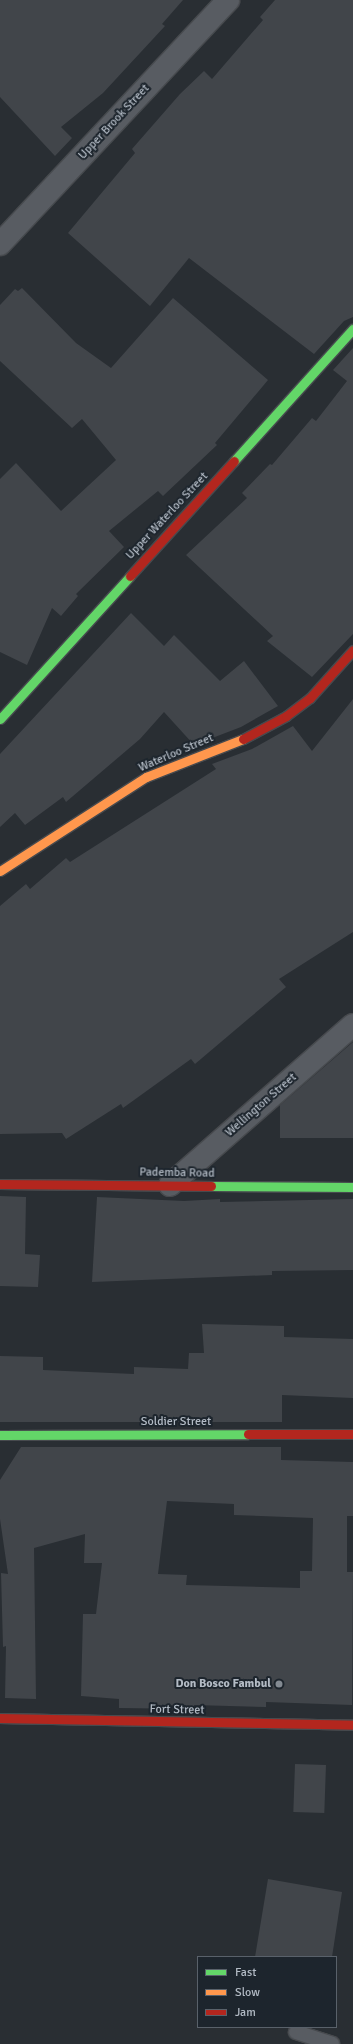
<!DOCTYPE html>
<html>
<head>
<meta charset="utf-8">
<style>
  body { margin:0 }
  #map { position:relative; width:353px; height:2044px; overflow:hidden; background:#292e33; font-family:Signika,sans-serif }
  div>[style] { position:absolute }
  .building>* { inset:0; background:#41454a; transform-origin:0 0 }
  .roads { filter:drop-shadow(1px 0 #474a4e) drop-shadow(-1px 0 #474a4e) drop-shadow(0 1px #474a4e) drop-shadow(0 -1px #474a4e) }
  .lane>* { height:14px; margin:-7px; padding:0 7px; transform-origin:7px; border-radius:7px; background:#585c62 }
  .street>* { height:22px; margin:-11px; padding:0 11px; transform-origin:11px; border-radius:11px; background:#585c62 }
  .fast>* { height:9px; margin:-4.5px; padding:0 4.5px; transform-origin:4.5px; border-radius:4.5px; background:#63d668 }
  .slow>* { height:9px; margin:-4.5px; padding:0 4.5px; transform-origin:4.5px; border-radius:4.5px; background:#ff974d }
  .jam>* { height:9px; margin:-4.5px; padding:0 4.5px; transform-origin:4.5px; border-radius:4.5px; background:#b3261e }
  .dots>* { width:11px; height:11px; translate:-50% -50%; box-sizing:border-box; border:2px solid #1d252d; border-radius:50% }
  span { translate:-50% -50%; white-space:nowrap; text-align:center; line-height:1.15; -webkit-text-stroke:4px #1d252d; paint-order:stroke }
  .street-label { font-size:12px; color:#b3bbc5 }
  .poi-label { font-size:12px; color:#b3bbc5; font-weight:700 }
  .right { translate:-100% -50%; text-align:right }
  .legend { position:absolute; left:197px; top:1956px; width:140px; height:72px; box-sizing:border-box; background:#1d252d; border:1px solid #59616a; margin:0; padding:5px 7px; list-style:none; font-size:12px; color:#b3bbc5 }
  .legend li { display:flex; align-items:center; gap:8px; height:20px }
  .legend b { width:20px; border:1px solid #59616a }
</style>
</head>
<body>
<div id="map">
  <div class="building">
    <i style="clip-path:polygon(0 0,183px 0,162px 24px,165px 26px,103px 93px,61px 127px,72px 138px,55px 156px,0 97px)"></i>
    <i style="clip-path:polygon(275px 0,353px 0,353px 317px,344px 321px,314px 354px,189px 258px,150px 306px,68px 233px,135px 153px,132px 149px,180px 94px,204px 71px,212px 79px,263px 20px,260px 17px)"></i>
    <i style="clip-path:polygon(22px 288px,76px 343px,111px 368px,173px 298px,268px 380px,215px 443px,217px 445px,163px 496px,158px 491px,109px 531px,124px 547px,76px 594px,78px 596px,61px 616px,52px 608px,27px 665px,0 652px,0 479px,16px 463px,61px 511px,116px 460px,82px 419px,72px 428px,0 361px,0 305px,15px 289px,18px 291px)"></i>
    <i style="clip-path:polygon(353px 348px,353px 634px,312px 677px,267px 641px,273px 636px,186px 555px,247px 498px,242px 493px,270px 464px,272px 465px,312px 418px,316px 421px,347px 381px,333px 370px)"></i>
    <i style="clip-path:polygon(131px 613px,164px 646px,174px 635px,220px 681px,244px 661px,278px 706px,241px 727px,194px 745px,164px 712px,140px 739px,66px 802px,63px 797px,25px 825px,15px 813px,0 827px,0 754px)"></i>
    <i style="clip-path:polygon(353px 699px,353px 932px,279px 979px,286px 987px,195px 1064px,191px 1059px,123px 1108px,121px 1104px,66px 1139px,62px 1133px,0 1134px,0 906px,26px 884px,30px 889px,66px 858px,70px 862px,216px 769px,212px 764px,252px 749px,293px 726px,312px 751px)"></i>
    <i style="clip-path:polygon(353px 1042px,353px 1138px,280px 1138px,280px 1105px)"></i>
    <i style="clip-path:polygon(0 1196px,26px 1197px,25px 1254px,40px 1255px,38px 1287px,0 1286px)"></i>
    <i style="clip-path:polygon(97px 1197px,184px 1201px,220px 1199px,220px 1202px,353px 1199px,353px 1270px,272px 1271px,272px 1275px,92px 1282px)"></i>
    <i style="clip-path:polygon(202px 1324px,284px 1326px,284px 1337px,353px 1339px,353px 1398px,282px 1395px,282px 1422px,0 1422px,0 1356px,43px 1357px,43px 1370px,134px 1374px,134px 1367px,188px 1369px,189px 1353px,204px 1353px)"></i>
    <i style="clip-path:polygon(evenodd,21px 1447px,281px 1447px,281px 1460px,353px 1462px,353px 1516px,347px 1516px,347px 1572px,353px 1572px,352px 1705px,266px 1702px,266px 1707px,194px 1705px,194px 1709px,119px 1708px,119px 1699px,81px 1696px,83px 1614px,96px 1614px,102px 1563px,84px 1563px,85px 1534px,34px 1548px,36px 1699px,5px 1698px,6px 1646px,3px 1647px,1px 1573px,8px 1574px,0 1519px,0 1480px,21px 1447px,167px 1501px,234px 1504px,234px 1515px,313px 1518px,312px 1571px,300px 1571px,300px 1588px,186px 1585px,187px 1575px,158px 1574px,167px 1501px)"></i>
    <i style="left:295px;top:1764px;width:31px;height:48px;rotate:2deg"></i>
    <i style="clip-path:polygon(268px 1879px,342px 1892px,332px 1957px,255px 1957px)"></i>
  </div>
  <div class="roads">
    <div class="lane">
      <i style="left:296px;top:2032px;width:38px;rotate:18deg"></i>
    </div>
    <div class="street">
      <i style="left:0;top:244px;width:334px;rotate:-46.9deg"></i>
      <i style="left:170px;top:1185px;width:243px;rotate:-41.2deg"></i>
    </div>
    <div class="fast">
      <i style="left:234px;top:461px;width:178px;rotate:-48deg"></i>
      <i style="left:0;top:719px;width:193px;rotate:-47.7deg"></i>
      <i style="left:211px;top:1186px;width:142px;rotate:0.4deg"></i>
      <i style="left:0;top:1435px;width:248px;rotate:-0.2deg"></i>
    </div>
    <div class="slow">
      <i style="left:0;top:871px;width:174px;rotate:-32.8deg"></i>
      <i style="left:146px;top:777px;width:104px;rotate:-21.4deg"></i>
    </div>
    <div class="jam">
      <i style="left:130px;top:576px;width:155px;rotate:-47.9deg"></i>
      <i style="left:243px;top:739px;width:49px;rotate:-28.1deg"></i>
      <i style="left:286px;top:716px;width:30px;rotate:-37deg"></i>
      <i style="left:310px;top:698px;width:64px;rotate:-48.1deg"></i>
      <i style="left:0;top:1184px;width:211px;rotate:0.5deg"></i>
      <i style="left:248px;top:1434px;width:105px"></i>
      <i style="left:0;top:1718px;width:353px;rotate:1.1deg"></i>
    </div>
  </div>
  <div class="dots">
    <i style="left:279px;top:1684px;background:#838a92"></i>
  </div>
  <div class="street-label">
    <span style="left:114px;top:122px;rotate:-47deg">Upper Brook Street</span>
    <span style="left:167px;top:516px;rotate:-47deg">Upper Waterloo Street</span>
    <span style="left:176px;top:753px;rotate:-23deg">Waterloo Street</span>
    <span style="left:261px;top:1105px;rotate:-41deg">Wellington Street</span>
    <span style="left:177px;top:1173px;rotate:1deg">Pademba Road</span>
    <span style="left:176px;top:1422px">Soldier Street</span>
    <span style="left:177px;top:1710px;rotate:1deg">Fort Street</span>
  </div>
  <div class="poi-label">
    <span class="right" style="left:271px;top:1684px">Don Bosco Fambul</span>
  </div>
  <ul class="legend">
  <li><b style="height:5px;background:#63d668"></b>Fast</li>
  <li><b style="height:5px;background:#ff974d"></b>Slow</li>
  <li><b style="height:5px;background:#b3261e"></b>Jam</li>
  </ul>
</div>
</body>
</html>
